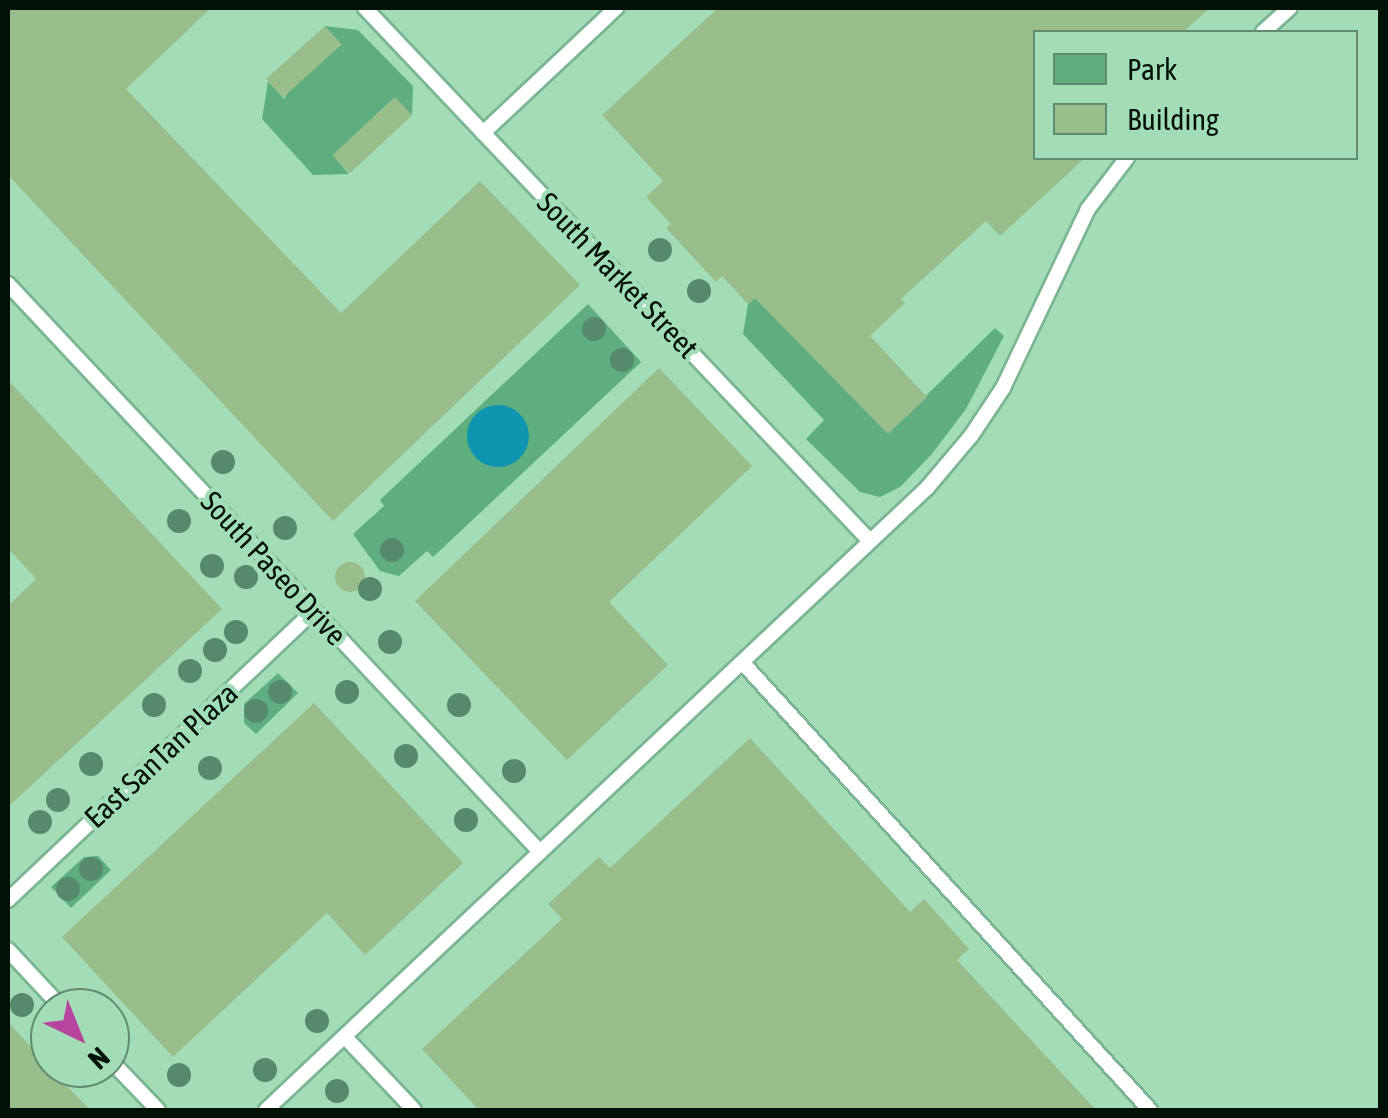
<!DOCTYPE html>
<html>
<head>
<meta charset="utf-8">
<style>
  body { margin:0 }
  #map { position:relative; width:1388px; height:1118px; overflow:hidden; background:#a2ddb8; font-family:"Asap Condensed",sans-serif }
  div>[style] { position:absolute }
  .green>* { inset:0; background:#5eae80 }
  .water>* { inset:0; background:#0f95b0 }
  .round { border-radius:50% }
  .building>* { inset:0; background:#99bd8b; transform-origin:0 0 }
  .roads { filter:drop-shadow(2px 0 #7bb592) drop-shadow(-2px 0 #7bb592) drop-shadow(0 2px #7bb592) drop-shadow(0 -2px #7bb592) }
  .lane>* { height:14px; margin:-7px; padding:0 7px; transform-origin:7px; border-radius:7px; background:#fff }
  .trees>* { width:24px; height:24px; margin:-12px; border-radius:50%; background:#578a6d }
  span { translate:-50% -50%; white-space:nowrap; text-align:center; line-height:1.15; -webkit-text-stroke:9px #a2ddb8; paint-order:stroke }
  .street-label { font-size:30px; color:#001207 }
  .frame { position:absolute; inset:0; border:10px solid #001207; pointer-events:none }
  .legend { position:absolute; left:1033px; top:30px; width:325px; height:130px; box-sizing:border-box; background:#a2ddb8; border:2px solid #618c71; margin:0; padding:12px 18px; list-style:none; font-size:30px; color:#001207 }
  .legend li { display:flex; align-items:center; gap:20px; height:50px }
  .legend b { width:50px; border:2px solid #618c71 }
  .north { position:absolute; left:30px; top:988px; width:100px; height:100px; box-sizing:border-box; background:#a2ddb8; border:2px solid #618c71; border-radius:50%; rotate:137deg; font-size:28px; font-weight:700; line-height:40px; text-align:center; color:#001207 }
  .north::after { content:''; display:block; margin:auto; width:35px; height:45px; background:#b7459f; clip-path:polygon(50% 0,100% 100%,50% 72%,0 100%) }
</style>
</head>
<body>
<div id="map">
  <div class="green">
    <i style="clip-path:polygon(325px 26px,358px 30px,413px 86px,412px 115px,394px 98px,333px 155px,349px 174px,313px 175px,262px 119px,268px 81px,284px 99px)"></i>
    <i style="clip-path:polygon(755px 298px,888px 433px,995px 328px,1004px 336px,966px 409px,931px 455px,900px 487px,880px 497px,860px 492px,806px 439px,824px 420px,743px 334px,748px 304px)"></i>
    <i style="clip-path:polygon(588px 304px,641px 362px,433px 557px,427px 551px,399px 576px,380px 571px,353px 534px,384px 506px,380px 500px)"></i>
    <i style="clip-path:polygon(278px 673px,298px 693px,256px 734px,244px 723px,244px 704px)"></i>
    <i style="clip-path:polygon(98px 856px,111px 870px,71px 908px,51px 887px,84px 857px)"></i>
  </div>
  <div class="water">
    <i class="round" style="left:467px;top:405px;width:62px;height:62px"></i>
  </div>
  <div class="building">
    <i style="clip-path:polygon(8px 8px,211px 8px,126px 89px,341px 313px,480px 181px,580px 285px,333px 521px,8px 175px)"></i>
    <i style="clip-path:polygon(718px 8px,1210px 8px,1183px 32px,1036px 32px,1036px 158px,1085px 158px,1000px 236px,986px 221px,901px 299px,905px 303px,870px 336px,927px 397px,888px 434px,755px 298px,748px 304px,722px 276px,716px 282px,666px 228px,671px 224px,646px 197px,663px 181px,602px 115px)"></i>
    <i style="left:325px;top:26px;width:25px;height:79px;rotate:48deg"></i>
    <i style="left:395px;top:97px;width:25px;height:85px;rotate:47deg"></i>
    <i style="clip-path:polygon(659px 368px,752px 466px,609px 602px,668px 665px,567px 760px,415px 601px)"></i>
    <i style="clip-path:polygon(8px 380px,222px 609px,8px 807px,8px 606px,36px 579px,8px 548px)"></i>
    <i class="round" style="left:335px;top:562px;width:30px;height:30px"></i>
    <i style="clip-path:polygon(314px 703px,463px 863px,365px 955px,327px 913px,173px 1057px,62px 937px)"></i>
    <i style="clip-path:polygon(750px 738px,910px 912px,924px 899px,969px 949px,957px 960px,1096px 1110px,479px 1110px,422px 1049px,562px 919px,548px 904px,599px 857px,610px 868px)"></i>
    <i style="clip-path:polygon(8px 1022px,50px 1068px,90px 1110px,8px 1110px)"></i>
  </div>
  <div class="roads">
    <div class="lane">
      <i style="left:365px;top:8px;width:734px;rotate:46.55deg"></i>
      <i style="left:1263px;top:32px;width:36px;rotate:-42deg"></i>
      <i style="left:483px;top:133px;width:183px;rotate:-43.2deg"></i>
      <i style="left:8px;top:284px;width:778px;rotate:46.87deg"></i>
      <i style="left:742px;top:662px;width:606px;rotate:47.68deg"></i>
      <i style="left:8px;top:900px;width:421px;rotate:-43.4deg"></i>
      <i style="left:8px;top:950px;width:79px;rotate:47deg"></i>
      <i style="left:345px;top:1037px;width:100px;rotate:46.6deg"></i>
      <i style="left:110px;top:1060px;width:69px;rotate:46.2deg"></i>
      <i style="left:266px;top:1110px;width:908px;rotate:-43.26deg"></i>
      <i style="left:927px;top:488px;width:68px;rotate:-49.8deg"></i>
      <i style="left:971px;top:436px;width:58px;rotate:-56.3deg"></i>
      <i style="left:1003px;top:388px;width:198px;rotate:-64.6deg"></i>
      <i style="left:1088px;top:209px;width:64px;rotate:-52.6deg"></i>
    </div>
  </div>
  <div class="trees">
    <i style="left:660px;top:250px"></i>
    <i style="left:699px;top:291px"></i>
    <i style="left:594px;top:329px"></i>
    <i style="left:622px;top:360px"></i>
    <i style="left:223px;top:462px"></i>
    <i style="left:179px;top:521px"></i>
    <i style="left:285px;top:528px"></i>
    <i style="left:392px;top:550px"></i>
    <i style="left:212px;top:566px"></i>
    <i style="left:246px;top:577px"></i>
    <i style="left:370px;top:589px"></i>
    <i style="left:236px;top:632px"></i>
    <i style="left:390px;top:642px"></i>
    <i style="left:215px;top:650px"></i>
    <i style="left:190px;top:671px"></i>
    <i style="left:280px;top:692px"></i>
    <i style="left:347px;top:692px"></i>
    <i style="left:154px;top:705px"></i>
    <i style="left:459px;top:705px"></i>
    <i style="left:256px;top:711px"></i>
    <i style="left:406px;top:756px"></i>
    <i style="left:91px;top:764px"></i>
    <i style="left:210px;top:768px"></i>
    <i style="left:514px;top:771px"></i>
    <i style="left:58px;top:800px"></i>
    <i style="left:466px;top:820px"></i>
    <i style="left:40px;top:822px"></i>
    <i style="left:91px;top:869px"></i>
    <i style="left:68px;top:889px"></i>
    <i style="left:22px;top:1005px"></i>
    <i style="left:317px;top:1021px"></i>
    <i style="left:265px;top:1070px"></i>
    <i style="left:179px;top:1075px"></i>
    <i style="left:337px;top:1091px"></i>
  </div>
  <div class="street-label">
    <span style="left:618px;top:275px;rotate:46deg">South Market Street</span>
    <span style="left:274px;top:568px;rotate:47deg">South Paseo Drive</span>
    <span style="left:161px;top:755px;rotate:-43deg">East SanTan Plaza</span>
  </div>
  <div class="frame"></div>
  <ul class="legend">
  <li><b style="height:28px;background:#5eae80"></b>Park</li>
  <li><b style="height:28px;background:#99bd8b"></b>Building</li>
  </ul>
  <div class="north">N</div>
</div>
</body>
</html>
